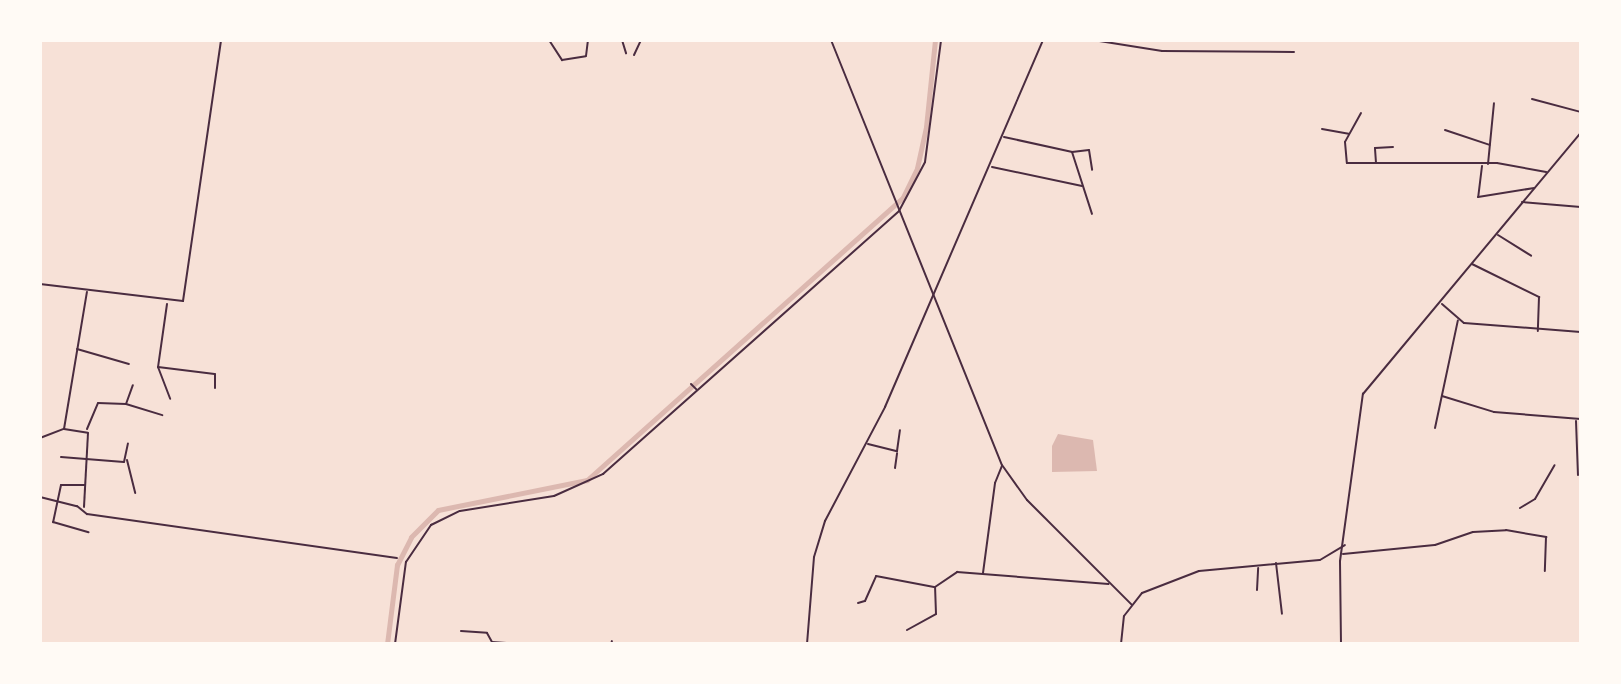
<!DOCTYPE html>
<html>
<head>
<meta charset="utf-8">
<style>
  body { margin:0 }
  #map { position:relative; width:1621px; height:684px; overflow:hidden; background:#f7e1d7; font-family:Lato,sans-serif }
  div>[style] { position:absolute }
  .water>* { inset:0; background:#dcb8b0 }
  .canal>* { height:5px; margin:-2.5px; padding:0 2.5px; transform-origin:2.5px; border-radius:2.5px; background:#dcb8b0 }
  .minor>* { height:2px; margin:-1px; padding:0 1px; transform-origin:1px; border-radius:1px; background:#4a2c40 }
  .tertiary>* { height:2px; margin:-1px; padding:0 1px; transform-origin:1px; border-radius:1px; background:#4a2c40 }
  span { translate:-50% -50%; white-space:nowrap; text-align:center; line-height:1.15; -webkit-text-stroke:6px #fffaf5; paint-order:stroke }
  .frame { position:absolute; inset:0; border:42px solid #fffaf5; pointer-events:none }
</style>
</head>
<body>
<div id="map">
  <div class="water">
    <i style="clip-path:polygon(1058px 434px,1093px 440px,1097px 471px,1052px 472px,1052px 446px)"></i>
  </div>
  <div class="canal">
    <i style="left:387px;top:644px;width:80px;rotate:-82.8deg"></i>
    <i style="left:397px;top:565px;width:31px;rotate:-63deg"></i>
    <i style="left:411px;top:537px;width:38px;rotate:-45deg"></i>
    <i style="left:438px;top:510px;width:152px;rotate:-11.4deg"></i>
    <i style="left:587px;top:480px;width:424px;rotate:-41.8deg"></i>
    <i style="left:903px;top:197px;width:32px;rotate:-64deg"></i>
    <i style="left:917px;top:168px;width:42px;rotate:-77.6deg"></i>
    <i style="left:926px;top:127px;width:87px;rotate:-84.1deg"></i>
  </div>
  <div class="minor">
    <i style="left:549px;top:40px;width:24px;rotate:57deg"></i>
    <i style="left:562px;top:60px;width:24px;rotate:-9deg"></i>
    <i style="left:586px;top:56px;width:16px;rotate:-83deg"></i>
    <i style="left:622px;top:40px;width:14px;rotate:73deg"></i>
    <i style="left:831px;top:40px;width:458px;rotate:68.1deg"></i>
    <i style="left:1002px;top:465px;width:43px;rotate:54.5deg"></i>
    <i style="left:1027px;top:500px;width:148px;rotate:45deg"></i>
    <i style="left:1093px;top:40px;width:70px;rotate:9.1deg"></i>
    <i style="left:1162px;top:51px;width:132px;rotate:0.4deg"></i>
    <i style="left:634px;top:55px;width:17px;rotate:-65deg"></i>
    <i style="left:1532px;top:99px;width:51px;rotate:14.9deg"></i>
    <i style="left:1361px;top:113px;width:33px;rotate:119deg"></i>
    <i style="left:1345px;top:142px;width:21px;rotate:85deg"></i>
    <i style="left:1347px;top:163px;width:150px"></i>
    <i style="left:1497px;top:163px;width:50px;rotate:10.4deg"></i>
    <i style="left:1322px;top:129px;width:27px;rotate:10deg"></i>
    <i style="left:1445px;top:130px;width:47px;rotate:18.4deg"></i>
    <i style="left:1004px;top:137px;width:70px;rotate:12.4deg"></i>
    <i style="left:1072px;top:152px;width:65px;rotate:72.1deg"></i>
    <i style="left:1072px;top:152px;width:17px;rotate:-7deg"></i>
    <i style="left:1089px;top:150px;width:20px;rotate:81deg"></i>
    <i style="left:1376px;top:163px;width:15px;rotate:-94deg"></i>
    <i style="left:1375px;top:148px;width:18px;rotate:-3deg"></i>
    <i style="left:1488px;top:164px;width:61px;rotate:-84.4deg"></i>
    <i style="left:1482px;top:166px;width:31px;rotate:97deg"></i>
    <i style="left:1478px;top:197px;width:57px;rotate:-9.1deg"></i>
    <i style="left:992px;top:167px;width:92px;rotate:11.9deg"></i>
    <i style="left:1522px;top:202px;width:59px;rotate:4.8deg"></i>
    <i style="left:1498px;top:235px;width:39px;rotate:32deg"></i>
    <i style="left:1472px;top:264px;width:75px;rotate:26.2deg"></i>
    <i style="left:1539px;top:297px;width:34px;rotate:92deg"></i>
    <i style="left:40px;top:284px;width:144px;rotate:6.8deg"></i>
    <i style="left:183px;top:301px;width:264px;rotate:-81.7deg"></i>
    <i style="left:167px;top:304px;width:64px;rotate:98.1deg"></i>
    <i style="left:158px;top:367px;width:34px;rotate:69deg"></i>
    <i style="left:1442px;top:304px;width:29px;rotate:41deg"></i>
    <i style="left:1464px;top:323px;width:117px;rotate:4.4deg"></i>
    <i style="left:77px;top:349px;width:54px;rotate:16.1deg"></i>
    <i style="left:158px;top:367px;width:57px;rotate:7deg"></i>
    <i style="left:215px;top:374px;width:14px;rotate:90deg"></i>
    <i style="left:691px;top:384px;width:8px;rotate:45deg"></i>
    <i style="left:1442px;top:396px;width:54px;rotate:17.1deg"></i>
    <i style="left:1494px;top:412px;width:87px;rotate:4.6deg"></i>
    <i style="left:126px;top:404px;width:38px;rotate:17deg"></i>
    <i style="left:1576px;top:421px;width:54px;rotate:87.9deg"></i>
    <i style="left:1435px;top:428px;width:110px;rotate:-78deg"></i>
    <i style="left:64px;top:429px;width:139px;rotate:-80.5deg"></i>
    <i style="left:87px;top:429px;width:28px;rotate:-67deg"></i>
    <i style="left:98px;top:403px;width:28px;rotate:2deg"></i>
    <i style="left:126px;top:404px;width:20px;rotate:-70deg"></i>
    <i style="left:40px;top:438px;width:26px;rotate:-21deg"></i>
    <i style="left:64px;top:429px;width:24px;rotate:9deg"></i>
    <i style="left:88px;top:433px;width:74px;rotate:93.1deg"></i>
    <i style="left:868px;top:444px;width:30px;rotate:14deg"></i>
    <i style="left:897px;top:451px;width:21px;rotate:-82deg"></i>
    <i style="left:61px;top:457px;width:63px;rotate:4.5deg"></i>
    <i style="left:124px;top:462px;width:19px;rotate:-78deg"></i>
    <i style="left:127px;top:460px;width:34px;rotate:76deg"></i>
    <i style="left:895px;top:468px;width:15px;rotate:-82deg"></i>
    <i style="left:85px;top:485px;width:24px;rotate:180deg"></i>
    <i style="left:61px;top:485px;width:38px;rotate:102deg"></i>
    <i style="left:53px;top:522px;width:37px;rotate:16deg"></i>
    <i style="left:40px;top:497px;width:38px;rotate:14deg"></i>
    <i style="left:77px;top:506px;width:13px;rotate:39deg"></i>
    <i style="left:87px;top:514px;width:313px;rotate:8.1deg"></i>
    <i style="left:1520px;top:508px;width:17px;rotate:-31deg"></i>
    <i style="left:1535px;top:499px;width:39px;rotate:-60deg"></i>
    <i style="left:1343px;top:554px;width:92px;rotate:-5.6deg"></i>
    <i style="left:1435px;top:545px;width:40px;rotate:-18.9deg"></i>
    <i style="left:1473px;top:532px;width:33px;rotate:-3deg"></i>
    <i style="left:1506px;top:530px;width:41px;rotate:9.9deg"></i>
    <i style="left:1546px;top:537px;width:34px;rotate:92deg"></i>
    <i style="left:1276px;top:563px;width:51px;rotate:83.3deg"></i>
    <i style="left:983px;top:573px;width:91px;rotate:-82.4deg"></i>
    <i style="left:995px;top:483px;width:18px;rotate:-68deg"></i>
    <i style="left:1257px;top:590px;width:22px;rotate:-87deg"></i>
    <i style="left:858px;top:603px;width:7px;rotate:-16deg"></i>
    <i style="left:865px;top:601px;width:27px;rotate:-66deg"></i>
    <i style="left:876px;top:576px;width:59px;rotate:10.7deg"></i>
    <i style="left:907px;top:630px;width:33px;rotate:-29deg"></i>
    <i style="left:936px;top:614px;width:27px;rotate:-92deg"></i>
    <i style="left:935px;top:587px;width:27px;rotate:-34deg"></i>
    <i style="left:957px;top:572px;width:152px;rotate:4.5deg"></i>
    <i style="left:461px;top:631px;width:26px;rotate:4deg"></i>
    <i style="left:487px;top:633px;width:10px;rotate:61deg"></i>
    <i style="left:492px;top:642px;width:27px;rotate:4deg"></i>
    <i style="left:395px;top:644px;width:83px;rotate:-82.4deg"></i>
    <i style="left:406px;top:562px;width:45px;rotate:-56deg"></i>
    <i style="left:431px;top:525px;width:32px;rotate:-26deg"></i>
    <i style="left:460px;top:511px;width:95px;rotate:-9.1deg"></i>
    <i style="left:554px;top:496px;width:54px;rotate:-24.2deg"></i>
    <i style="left:603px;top:474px;width:396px;rotate:-41.6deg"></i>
    <i style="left:899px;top:211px;width:55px;rotate:-62deg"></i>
    <i style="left:925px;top:162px;width:123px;rotate:-82.5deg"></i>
    <i style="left:611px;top:644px;width:3px;rotate:-72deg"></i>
    <i style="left:1121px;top:644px;width:28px;rotate:-84deg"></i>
    <i style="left:1124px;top:616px;width:29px;rotate:-52deg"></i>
    <i style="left:1142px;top:593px;width:61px;rotate:-21.1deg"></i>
    <i style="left:1199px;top:571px;width:121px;rotate:-5.2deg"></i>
    <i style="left:1320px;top:560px;width:29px;rotate:-31deg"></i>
    <i style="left:1341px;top:644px;width:83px;rotate:-90.7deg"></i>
    <i style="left:1340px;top:561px;width:169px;rotate:-82.2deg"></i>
    <i style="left:1363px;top:394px;width:341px;rotate:-50.2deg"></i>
  </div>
  <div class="tertiary">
    <i style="left:807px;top:644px;width:87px;rotate:-85.4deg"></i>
    <i style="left:814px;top:557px;width:38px;rotate:-73deg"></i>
    <i style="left:825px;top:521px;width:129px;rotate:-62.2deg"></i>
    <i style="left:885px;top:407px;width:400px;rotate:-66.7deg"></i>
  </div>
  <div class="frame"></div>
</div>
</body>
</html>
